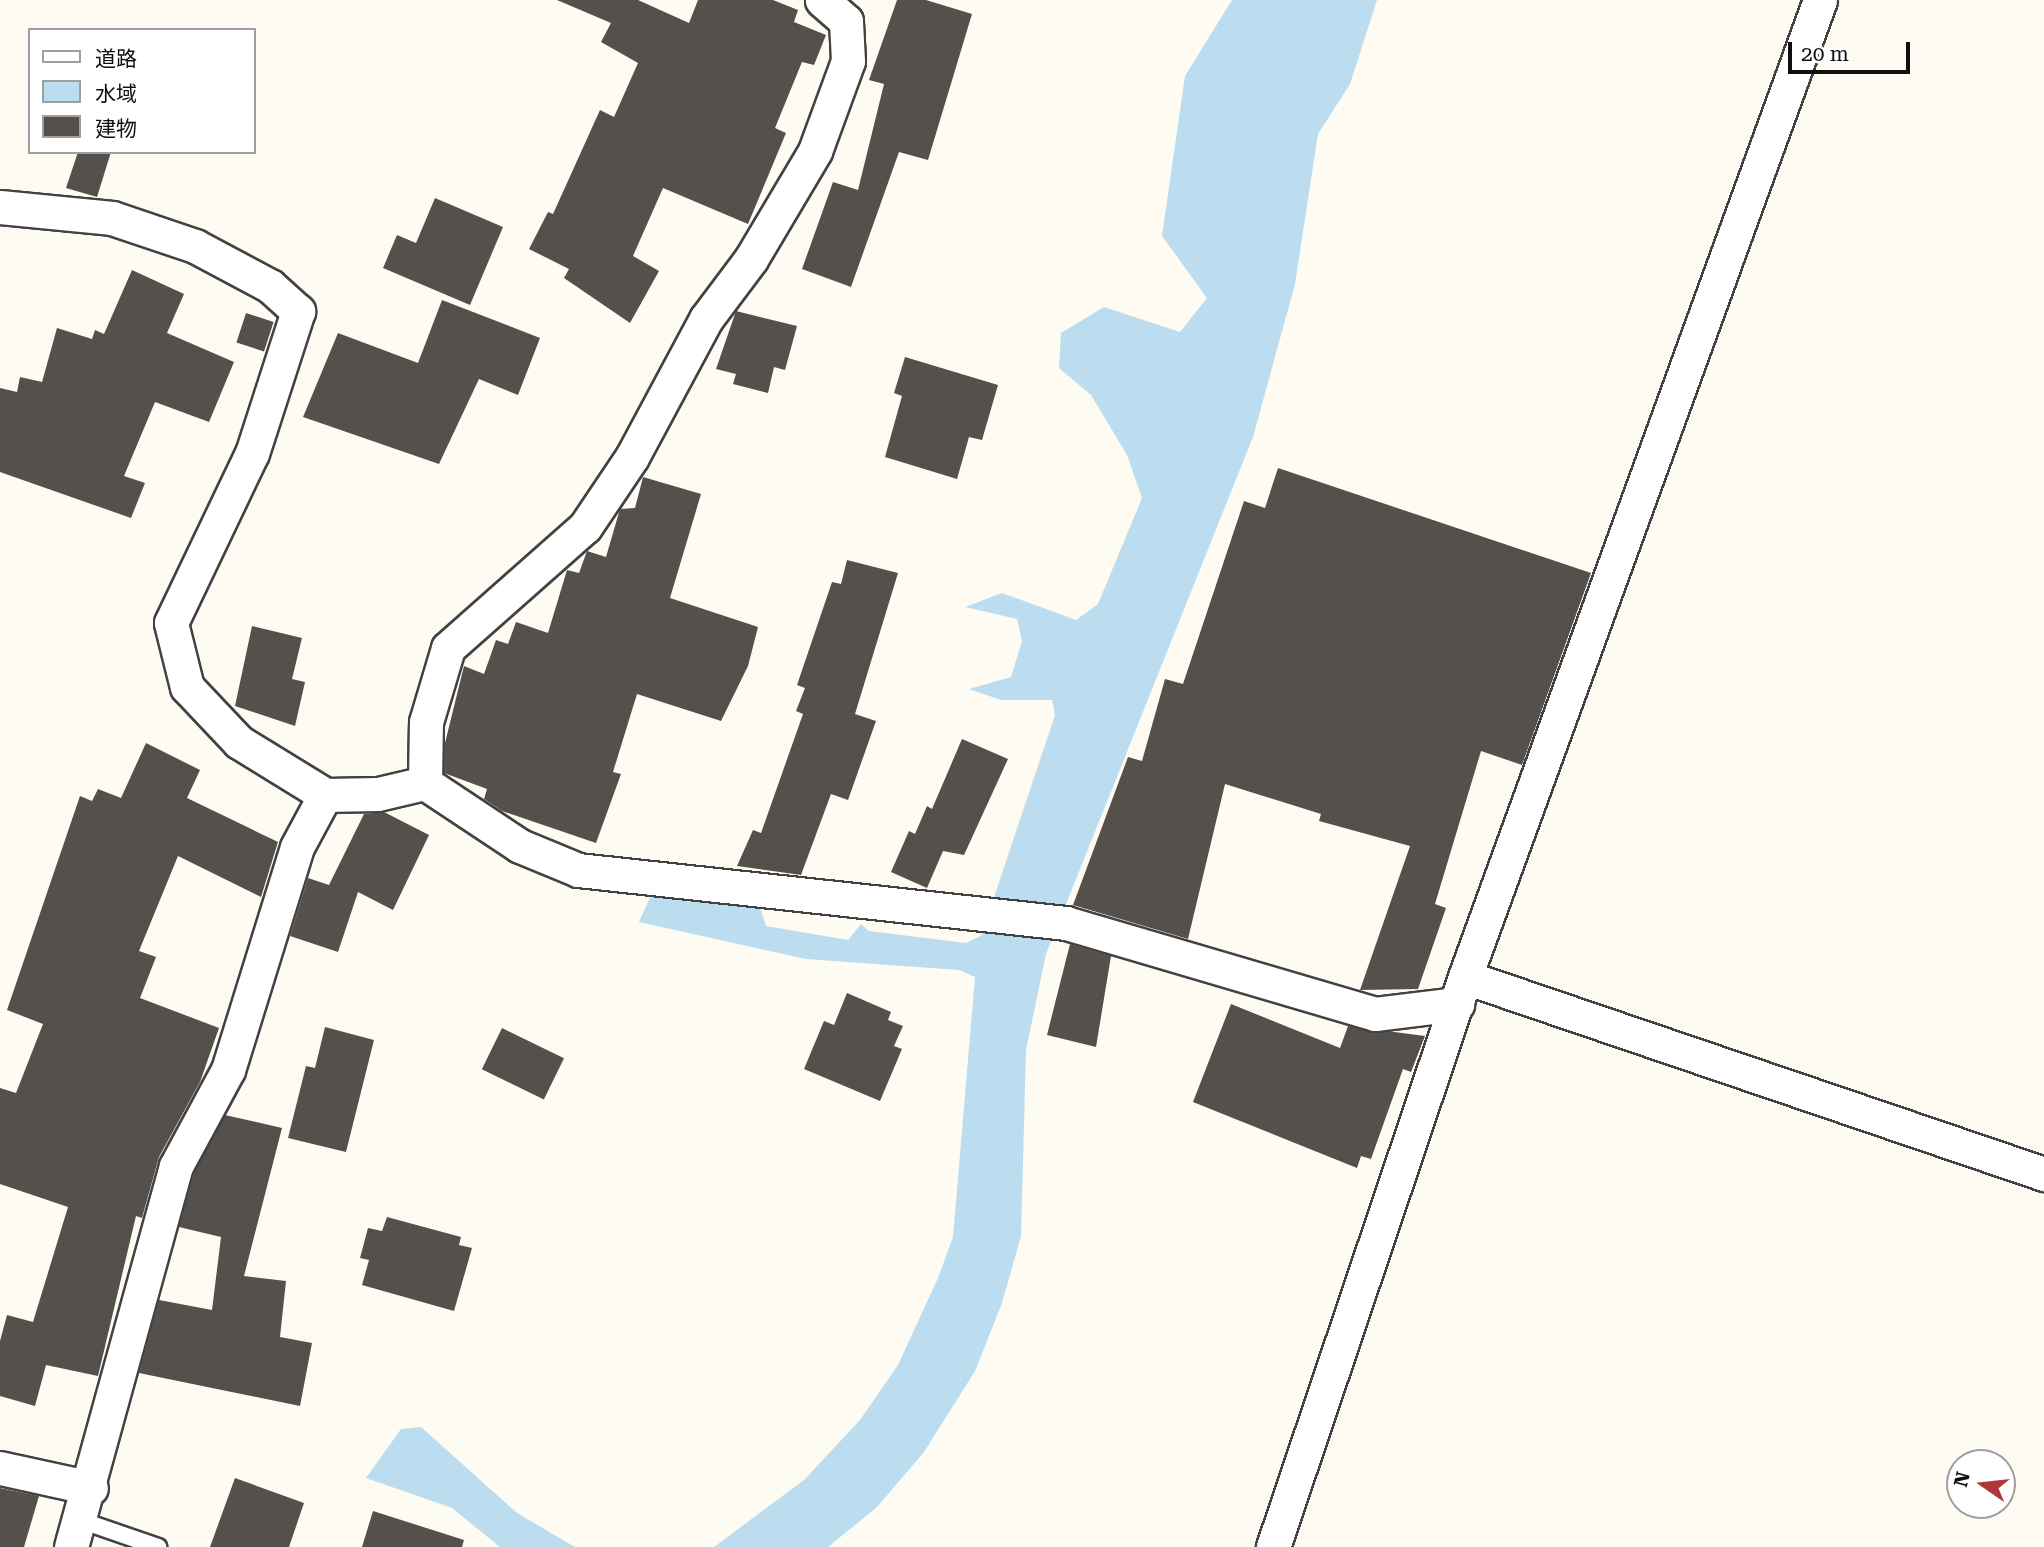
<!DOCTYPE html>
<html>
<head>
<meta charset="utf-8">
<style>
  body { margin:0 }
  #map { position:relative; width:2044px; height:1547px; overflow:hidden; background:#fdfbf2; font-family:"Roboto Serif","Noto Sans JP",serif }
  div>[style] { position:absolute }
  .water>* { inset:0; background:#bcddf0 }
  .building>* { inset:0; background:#56504c; transform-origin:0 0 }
  .roads { filter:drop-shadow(2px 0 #424242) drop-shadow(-2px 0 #424242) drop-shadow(0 2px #424242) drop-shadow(0 -2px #424242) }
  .lane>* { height:16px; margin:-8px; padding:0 8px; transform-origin:8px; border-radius:8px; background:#fff }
  .street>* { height:33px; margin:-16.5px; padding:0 16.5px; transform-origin:16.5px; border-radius:16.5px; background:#fff }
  span { translate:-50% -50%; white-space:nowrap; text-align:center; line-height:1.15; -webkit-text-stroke:7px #fff; paint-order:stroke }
  .legend { position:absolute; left:28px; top:28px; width:228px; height:126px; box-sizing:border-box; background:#fff; border:2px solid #9f9f9f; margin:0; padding:9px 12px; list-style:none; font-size:21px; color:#0f0f0f }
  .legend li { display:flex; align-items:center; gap:14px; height:35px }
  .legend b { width:35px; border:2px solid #9f9f9f }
  .north { position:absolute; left:1946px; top:1449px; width:70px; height:70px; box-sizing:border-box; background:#fff; border:2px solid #9f9f9f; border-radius:50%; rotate:284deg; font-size:19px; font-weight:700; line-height:28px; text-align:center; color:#0f0f0f }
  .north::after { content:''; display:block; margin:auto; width:24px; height:32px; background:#b0363d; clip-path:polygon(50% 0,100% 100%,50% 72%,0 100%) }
  .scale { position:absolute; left:1788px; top:42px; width:122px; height:32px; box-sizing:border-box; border:4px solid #0f0f0f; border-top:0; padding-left:9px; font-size:21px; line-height:24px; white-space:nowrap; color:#0f0f0f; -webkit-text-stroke:5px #fff; paint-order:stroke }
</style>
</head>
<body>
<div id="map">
  <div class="water">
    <i style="clip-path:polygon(1232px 0,1377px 0,1350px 84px,1318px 134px,1295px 284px,1253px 437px,1046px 954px,1026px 1050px,1021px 1236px,1002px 1303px,975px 1371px,924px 1452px,877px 1507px,828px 1547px,714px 1547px,804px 1480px,860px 1420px,898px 1365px,938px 1278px,953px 1237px,975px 977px,959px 970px,806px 959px,639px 922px,651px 895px,760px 907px,766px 926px,848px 940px,861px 924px,869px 931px,966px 943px,981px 936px,1055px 715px,1052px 700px,1001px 700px,969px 689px,1011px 677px,1022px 641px,1017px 619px,965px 607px,1002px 593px,1076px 620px,1098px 604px,1142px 498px,1127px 455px,1091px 395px,1059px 368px,1061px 333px,1104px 307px,1180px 332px,1207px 298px,1162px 236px,1185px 76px)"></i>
    <i style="clip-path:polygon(421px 1427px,517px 1513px,575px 1547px,500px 1547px,452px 1508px,366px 1478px,401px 1429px)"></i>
  </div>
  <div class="building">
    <i style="clip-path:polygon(557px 0,638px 0,689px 23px,698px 0,773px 0,798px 10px,794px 22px,826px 35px,814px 65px,802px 62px,775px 128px,786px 133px,748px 224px,663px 188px,633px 256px,659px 271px,630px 323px,564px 278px,569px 269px,529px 249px,548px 212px,553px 214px,600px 110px,614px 117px,638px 63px,601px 42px,611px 23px)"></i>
    <i style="clip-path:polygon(897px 0,926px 0,972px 14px,928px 160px,899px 152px,851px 287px,802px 269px,833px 182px,858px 190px,884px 84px,869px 80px)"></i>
    <i style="clip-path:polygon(78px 152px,111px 152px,97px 197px,66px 188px)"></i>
    <i style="clip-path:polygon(435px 198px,503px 227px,470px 305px,383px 268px,397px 235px,416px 243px)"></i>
    <i style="clip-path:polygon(132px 270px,184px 294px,167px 333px,234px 362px,209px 422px,155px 402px,124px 476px,145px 483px,131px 518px,0 472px,0 388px,17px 392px,20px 377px,42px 382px,57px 328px,92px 339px,95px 330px,104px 334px)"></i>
    <i style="clip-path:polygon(442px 300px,540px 338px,518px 395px,479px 379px,439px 464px,303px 417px,338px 333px,418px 363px)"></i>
    <i style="clip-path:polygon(736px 311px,797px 326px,785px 370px,774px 367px,768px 393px,733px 384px,736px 374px,716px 369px)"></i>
    <i style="left:246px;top:313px;width:29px;height:31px;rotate:18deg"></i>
    <i style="clip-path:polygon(905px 357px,998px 385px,982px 440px,969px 437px,957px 479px,885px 457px,902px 396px,894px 393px)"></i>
    <i style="clip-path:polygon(1278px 468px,1591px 573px,1522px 765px,1481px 751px,1435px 904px,1446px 908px,1418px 989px,1360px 990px,1410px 846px,1319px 821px,1321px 814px,1225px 784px,1188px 939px,1073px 905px,1128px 757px,1142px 761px,1165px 679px,1183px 684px,1244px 501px,1265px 508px)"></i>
    <i style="clip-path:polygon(643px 477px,701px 494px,670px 598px,758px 627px,748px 666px,721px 721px,637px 694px,613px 772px,621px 774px,596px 843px,502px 811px,484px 799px,487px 789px,444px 773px,445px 743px,464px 666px,484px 674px,496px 640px,508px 644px,516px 622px,548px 633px,567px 570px,579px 573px,587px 551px,606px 557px,620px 509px,635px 508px)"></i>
    <i style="clip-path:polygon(847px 560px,898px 573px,855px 714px,876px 721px,848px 800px,831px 794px,801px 875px,737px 866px,753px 830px,761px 833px,803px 714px,796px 711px,805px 688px,797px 685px,832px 582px,841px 584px)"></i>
    <i style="clip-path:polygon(252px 626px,302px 638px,292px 679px,305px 682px,295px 726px,235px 706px)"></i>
    <i style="clip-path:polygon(962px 739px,1008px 759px,964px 855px,943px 851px,927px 888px,891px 872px,909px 831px,915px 834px,927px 806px,932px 809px)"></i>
    <i style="clip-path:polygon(146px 743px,200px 770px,187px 798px,278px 842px,261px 897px,178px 856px,139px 951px,156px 957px,140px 998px,219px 1028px,200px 1082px,159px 1157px,142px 1218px,136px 1216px,98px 1376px,46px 1365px,35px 1406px,0 1396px,0 1341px,7px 1315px,33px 1322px,68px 1207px,0 1184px,0 1088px,16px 1093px,43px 1024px,7px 1010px,80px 796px,92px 801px,98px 789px,121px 798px)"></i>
    <i style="clip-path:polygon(384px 812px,429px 835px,393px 910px,358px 892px,338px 952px,290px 936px,308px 878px,329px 885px,364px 814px)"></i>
    <i style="clip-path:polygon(1070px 944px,1111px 956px,1096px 1047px,1047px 1035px)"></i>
    <i style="clip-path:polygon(847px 993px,891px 1012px,888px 1020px,903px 1026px,894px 1046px,902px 1049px,880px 1101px,804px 1069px,824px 1021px,834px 1025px)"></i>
    <i style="clip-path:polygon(1231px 1004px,1340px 1048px,1348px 1026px,1425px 1036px,1411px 1072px,1403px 1069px,1371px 1159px,1361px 1156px,1357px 1168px,1193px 1102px)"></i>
    <i style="clip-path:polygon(325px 1027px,374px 1040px,346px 1152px,288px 1138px,306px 1066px,315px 1068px)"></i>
    <i style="left:502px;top:1028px;width:69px;height:46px;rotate:26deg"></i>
    <i style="clip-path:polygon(225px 1115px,282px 1128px,244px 1276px,286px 1281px,280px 1337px,312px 1343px,300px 1406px,139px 1373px,159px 1300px,212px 1310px,221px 1237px,179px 1227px,194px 1173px)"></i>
    <i style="clip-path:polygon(387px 1217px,461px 1237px,459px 1245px,472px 1248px,454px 1311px,362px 1285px,369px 1260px,360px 1258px,368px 1228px,382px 1231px)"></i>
    <i style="clip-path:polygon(235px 1478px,304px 1503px,289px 1547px,210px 1547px)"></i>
    <i style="clip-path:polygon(0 1488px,39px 1496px,24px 1547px,0 1547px)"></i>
    <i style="clip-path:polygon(373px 1511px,464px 1540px,462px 1547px,362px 1547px)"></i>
  </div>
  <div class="roads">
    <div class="lane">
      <i style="left:80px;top:1520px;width:83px;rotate:19.1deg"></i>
    </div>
    <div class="street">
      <i style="left:0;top:207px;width:113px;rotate:5.6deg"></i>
      <i style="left:112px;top:218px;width:88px;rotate:18.6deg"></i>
      <i style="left:195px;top:246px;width:85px;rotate:28.1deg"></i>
      <i style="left:270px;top:286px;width:38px;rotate:42deg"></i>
      <i style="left:298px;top:311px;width:149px;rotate:107.9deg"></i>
      <i style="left:252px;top:453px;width:188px;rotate:115.5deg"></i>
      <i style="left:171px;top:623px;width:66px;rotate:76deg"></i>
      <i style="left:187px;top:687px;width:76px;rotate:46.6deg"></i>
      <i style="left:239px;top:742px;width:101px;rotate:31.6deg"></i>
      <i style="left:325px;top:795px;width:53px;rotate:-1.1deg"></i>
      <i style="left:378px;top:794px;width:48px;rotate:-13.2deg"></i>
      <i style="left:425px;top:783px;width:114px;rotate:33.6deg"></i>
      <i style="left:520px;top:846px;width:63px;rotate:22.5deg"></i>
      <i style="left:578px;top:870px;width:491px;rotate:6.2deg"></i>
      <i style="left:1066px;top:923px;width:322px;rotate:16.4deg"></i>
      <i style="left:1375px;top:1014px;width:83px;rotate:-7deg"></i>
      <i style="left:425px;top:783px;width:61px;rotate:-89.1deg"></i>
      <i style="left:426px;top:722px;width:77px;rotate:-73.4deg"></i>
      <i style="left:448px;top:648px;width:183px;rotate:-41.5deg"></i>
      <i style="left:585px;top:527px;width:84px;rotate:-56.1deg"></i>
      <i style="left:632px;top:457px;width:157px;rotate:-61.8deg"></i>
      <i style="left:706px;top:319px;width:75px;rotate:-53.1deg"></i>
      <i style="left:751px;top:259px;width:126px;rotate:-59.3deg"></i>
      <i style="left:815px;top:151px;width:96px;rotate:-69.9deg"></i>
      <i style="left:848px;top:61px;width:40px;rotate:-92.9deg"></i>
      <i style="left:846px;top:21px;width:32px;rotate:-139deg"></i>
      <i style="left:1465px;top:977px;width:612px;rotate:18.79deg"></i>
      <i style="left:0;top:1468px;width:93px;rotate:12.4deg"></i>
      <i style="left:71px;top:1547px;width:395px;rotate:-74.6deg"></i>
      <i style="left:176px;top:1166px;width:109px;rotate:-61.6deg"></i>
      <i style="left:228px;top:1070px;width:233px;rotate:-72.8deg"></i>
      <i style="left:297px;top:847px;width:59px;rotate:-61.7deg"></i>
      <i style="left:1273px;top:1547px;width:601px;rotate:-71.38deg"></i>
      <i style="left:1465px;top:977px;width:1039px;rotate:-70.03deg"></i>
    </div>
  </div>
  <ul class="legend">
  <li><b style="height:9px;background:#fff"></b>道路</li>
  <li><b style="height:19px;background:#bcddf0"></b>水域</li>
  <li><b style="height:19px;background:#56504c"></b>建物</li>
  </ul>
  <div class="north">N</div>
  <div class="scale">20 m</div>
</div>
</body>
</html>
